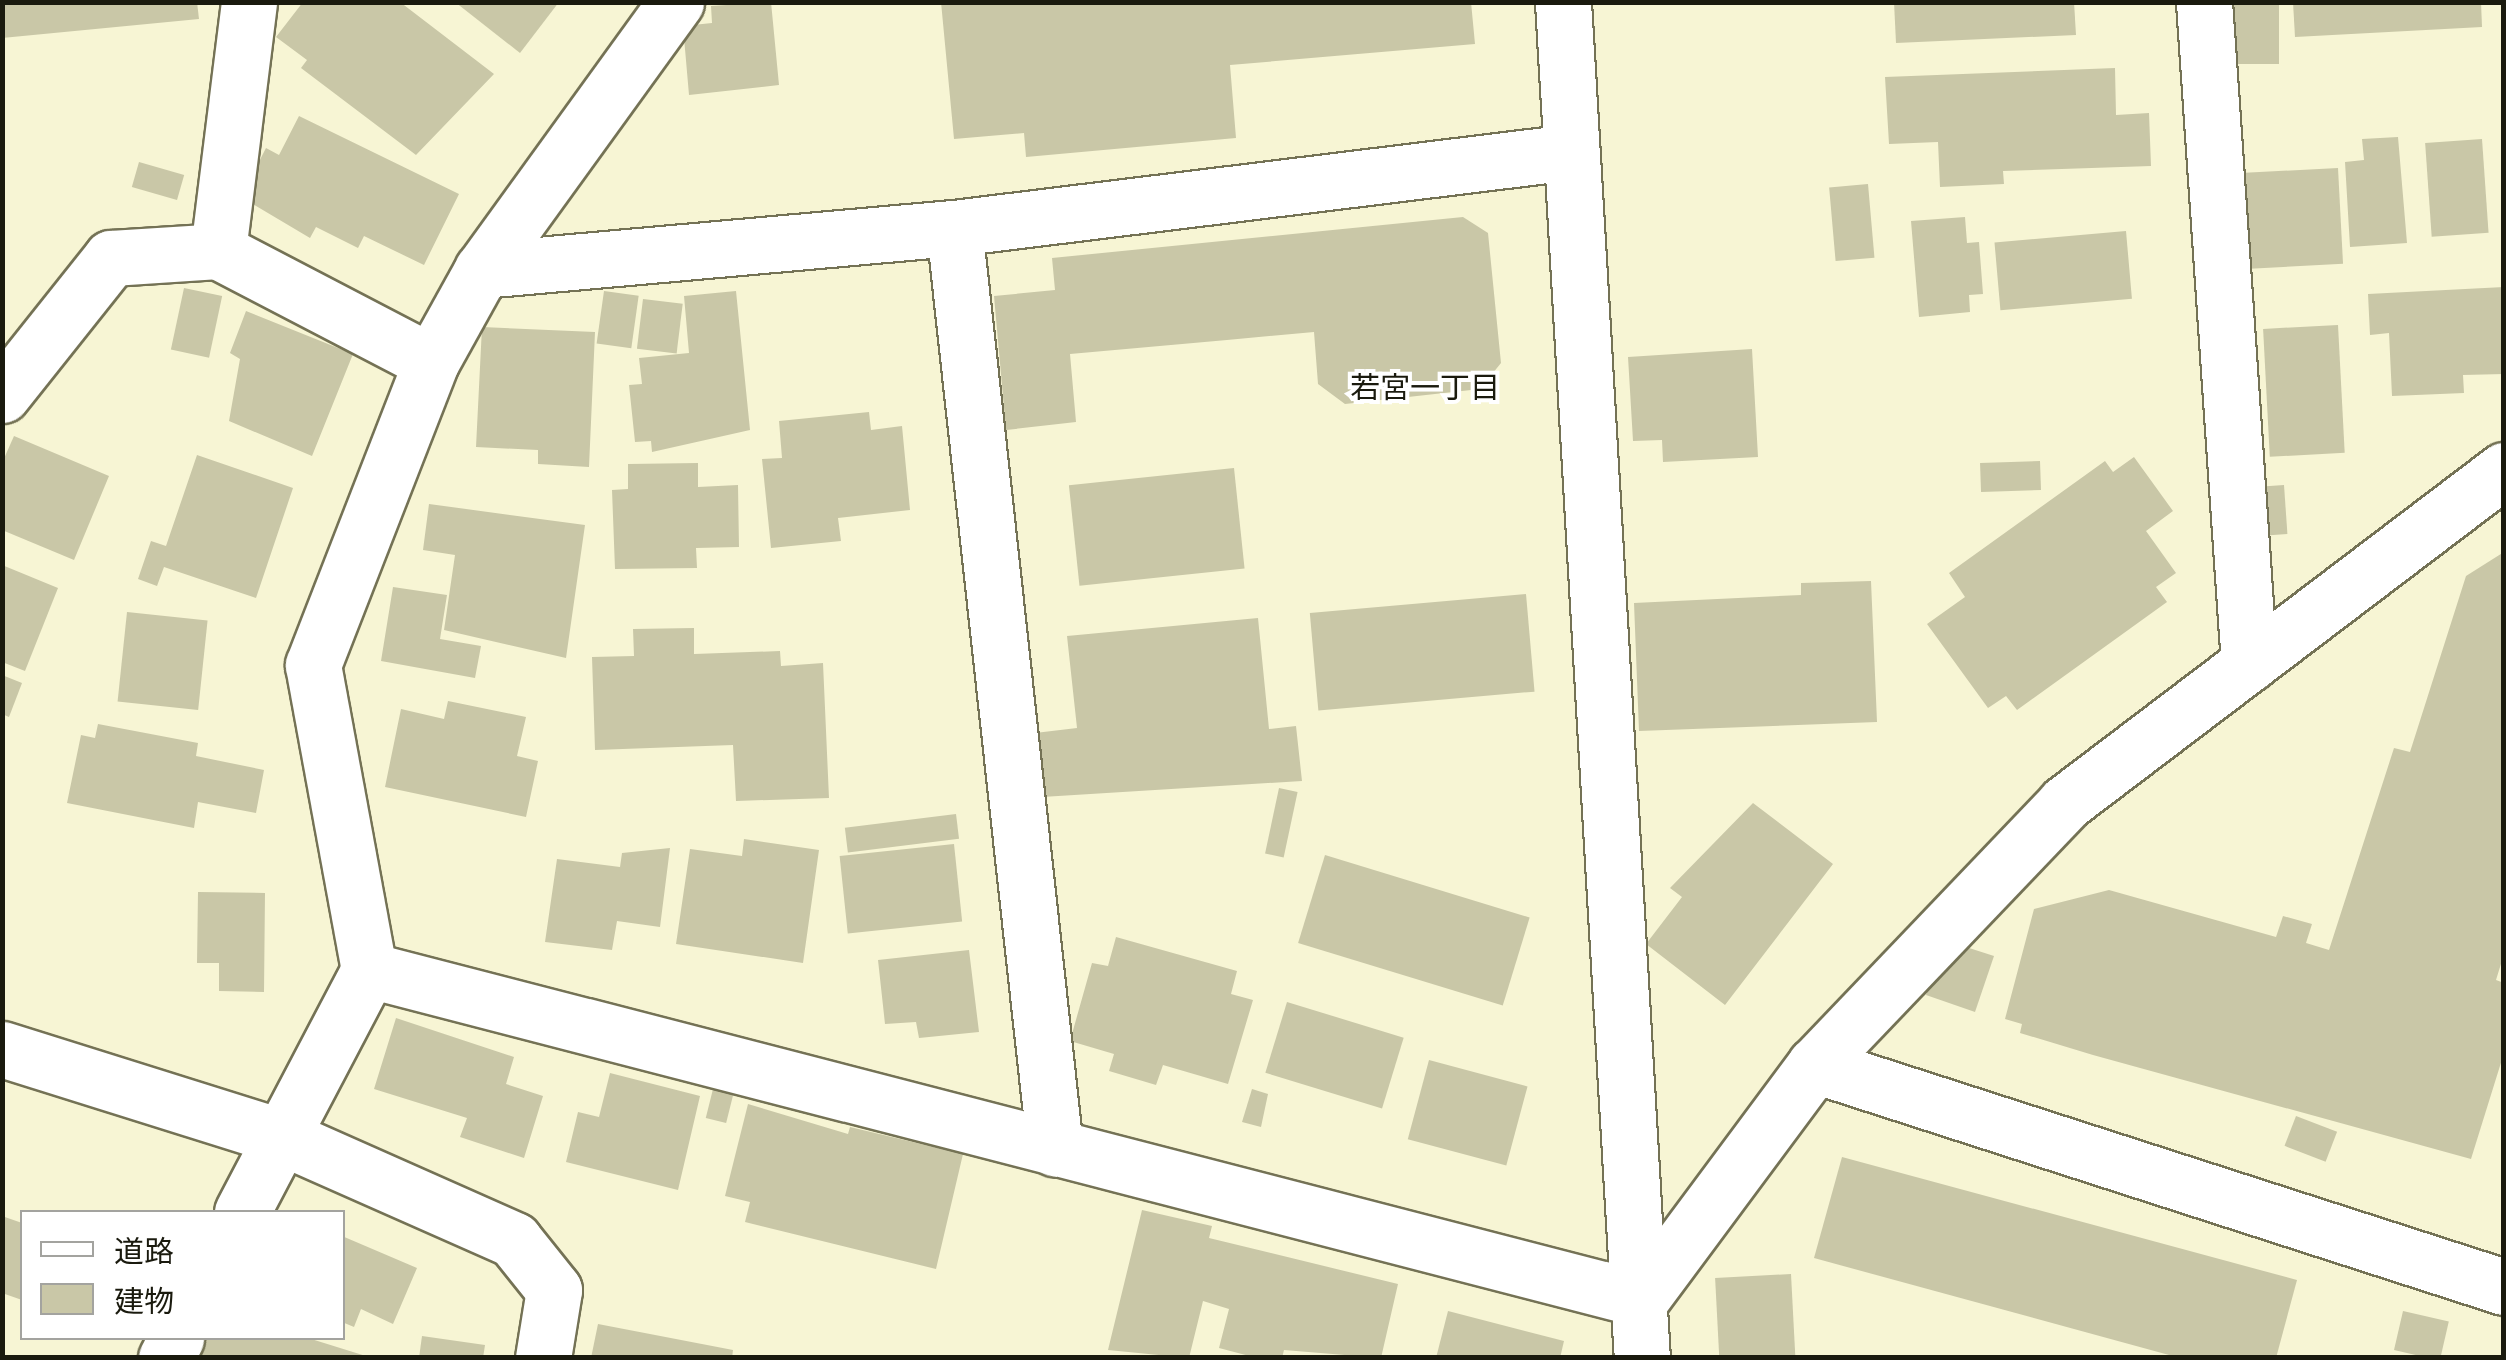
<!DOCTYPE html>
<html>
<head>
<meta charset="utf-8">
<style>
  body { margin:0 }
  #map { position:relative; width:2506px; height:1360px; overflow:hidden; background:#f7f5d4; font-family:"Noto Sans","Noto Sans JP",sans-serif }
  div>[style] { position:absolute }
  .building>* { inset:0; background:#c9c7a7; transform-origin:0 0 }
  .roads { filter:drop-shadow(2px 0 #747255) drop-shadow(-2px 0 #747255) drop-shadow(0 2px #747255) drop-shadow(0 -2px #747255) }
  .minor>* { height:55px; margin:-27.5px; padding:0 27.5px; transform-origin:27.5px; border-radius:27.5px; background:#fff }
  span { translate:-50% -50%; white-space:nowrap; text-align:center; line-height:1.15; -webkit-text-stroke:8px #fff; paint-order:stroke }
  .neighbourhood-label { font-size:30px; color:#1a1a0e }
  .frame { position:absolute; inset:0; border:5px solid #1a1a0e; pointer-events:none }
  .legend { position:absolute; left:20px; top:1210px; width:325px; height:130px; box-sizing:border-box; background:#fff; border:2px solid #a3a39f; margin:0; padding:12px 18px; list-style:none; font-size:30px; color:#1a1a0e }
  .legend li { display:flex; align-items:center; gap:20px; height:50px }
  .legend b { width:50px; border:2px solid #a3a39f }
</style>
</head>
<body>
<div id="map">
  <div class="building">
    <i style="clip-path:polygon(2px 2px,197px 2px,199px 19px,2px 38px)"></i>
    <i style="clip-path:polygon(303px 2px,400px 2px,494px 74px,416px 155px,301px 68px,307px 60px,276px 37px)"></i>
    <i style="clip-path:polygon(455px 2px,559px 2px,520px 53px)"></i>
    <i style="clip-path:polygon(771px 2px,779px 85px,689px 95px,683px 26px,712px 23px,711px 6px)"></i>
    <i style="clip-path:polygon(941px 2px,1471px 2px,1475px 44px,1230px 65px,1236px 138px,1026px 157px,1024px 133px,954px 139px)"></i>
    <i style="clip-path:polygon(1894px 2px,2074px 2px,2076px 35px,1896px 43px)"></i>
    <i style="left:2222px;top:2px;width:57px;height:62px"></i>
    <i style="clip-path:polygon(2293px 2px,2481px 2px,2482px 27px,2295px 37px)"></i>
    <i style="clip-path:polygon(2115px 68px,2116px 115px,2149px 113px,2151px 166px,2003px 171px,2004px 184px,1940px 187px,1938px 142px,1889px 144px,1885px 77px)"></i>
    <i style="clip-path:polygon(299px 116px,459px 194px,424px 265px,364px 236px,358px 248px,316px 227px,310px 238px,241px 197px,266px 148px,279px 155px)"></i>
    <i style="clip-path:polygon(2398px 137px,2407px 243px,2350px 247px,2345px 162px,2364px 160px,2362px 139px)"></i>
    <i style="left:2482px;top:139px;width:94px;height:57px;rotate:86deg"></i>
    <i style="left:139px;top:162px;width:47px;height:26px;rotate:16deg"></i>
    <i style="left:2338px;top:168px;width:96px;height:93px;rotate:87deg"></i>
    <i style="left:1868px;top:184px;width:74px;height:39px;rotate:85deg"></i>
    <i style="clip-path:polygon(1463px 217px,1488px 233px,1501px 363px,1480px 389px,1345px 404px,1318px 384px,1314px 332px,1227px 340px,1070px 354px,1076px 422px,1006px 430px,994px 296px,1055px 290px,1052px 258px)"></i>
    <i style="clip-path:polygon(1965px 217px,1967px 243px,1979px 242px,1983px 294px,1969px 295px,1970px 312px,1919px 317px,1911px 221px)"></i>
    <i style="left:2126px;top:231px;width:68px;height:132px;rotate:85deg"></i>
    <i style="clip-path:polygon(2504px 287px,2504px 374px,2463px 375px,2464px 393px,2392px 396px,2389px 333px,2370px 335px,2368px 294px)"></i>
    <i style="left:184px;top:288px;width:39px;height:63px;rotate:12deg"></i>
    <i style="left:604px;top:291px;width:35px;height:53px;rotate:8deg"></i>
    <i style="clip-path:polygon(736px 291px,750px 430px,652px 452px,651px 441px,635px 442px,629px 385px,642px 384px,639px 358px,689px 353px,684px 296px)"></i>
    <i style="left:643px;top:299px;width:40px;height:50px;rotate:7deg"></i>
    <i style="clip-path:polygon(246px 311px,353px 354px,312px 456px,229px 421px,240px 359px,230px 353px)"></i>
    <i style="left:2338px;top:325px;width:128px;height:75px;rotate:87deg"></i>
    <i style="clip-path:polygon(482px 327px,595px 332px,589px 467px,538px 464px,538px 450px,476px 447px)"></i>
    <i style="clip-path:polygon(1752px 349px,1758px 457px,1663px 462px,1662px 440px,1633px 441px,1628px 357px)"></i>
    <i style="clip-path:polygon(869px 412px,871px 430px,902px 426px,910px 510px,838px 518px,841px 541px,771px 548px,762px 459px,782px 458px,779px 421px)"></i>
    <i style="clip-path:polygon(14px 436px,109px 476px,74px 560px,2px 530px,2px 463px)"></i>
    <i style="clip-path:polygon(197px 455px,293px 488px,256px 598px,164px 567px,157px 586px,138px 579px,151px 541px,166px 546px)"></i>
    <i style="clip-path:polygon(2134px 457px,2173px 511px,2146px 531px,2176px 573px,2156px 587px,2167px 602px,2017px 710px,2006px 696px,1988px 708px,1927px 624px,1965px 597px,1949px 573px,2105px 461px,2113px 472px)"></i>
    <i style="left:2040px;top:461px;width:29px;height:60px;rotate:88deg"></i>
    <i style="clip-path:polygon(698px 463px,698px 487px,738px 485px,739px 547px,696px 548px,697px 568px,615px 569px,612px 490px,628px 489px,628px 464px)"></i>
    <i style="left:1234px;top:468px;width:101px;height:166px;rotate:84deg"></i>
    <i style="left:2284px;top:485px;width:49px;height:36px;rotate:86deg"></i>
    <i style="clip-path:polygon(429px 504px,585px 525px,566px 658px,444px 630px,455px 555px,423px 550px)"></i>
    <i style="clip-path:polygon(2504px 552px,2504px 954px,2496px 980px,2504px 983px,2504px 1053px,2471px 1159px,2093px 1055px,2020px 1033px,2022px 1024px,2005px 1019px,2034px 909px,2109px 890px,2276px 937px,2283px 916px,2312px 924px,2306px 943px,2329px 950px,2394px 748px,2410px 752px,2466px 576px)"></i>
    <i style="clip-path:polygon(2px 565px,58px 588px,25px 671px,2px 662px)"></i>
    <i style="clip-path:polygon(1871px 581px,1877px 722px,1639px 731px,1634px 603px,1801px 595px,1801px 583px)"></i>
    <i style="clip-path:polygon(393px 587px,447px 595px,440px 639px,481px 646px,475px 678px,381px 661px)"></i>
    <i style="left:1526px;top:594px;width:98px;height:217px;rotate:85deg"></i>
    <i style="left:127px;top:612px;width:81px;height:90px;rotate:6deg"></i>
    <i style="clip-path:polygon(1258px 618px,1269px 729px,1296px 726px,1302px 781px,1042px 797px,1035px 733px,1077px 728px,1067px 636px)"></i>
    <i style="clip-path:polygon(694px 628px,694px 654px,780px 651px,781px 666px,823px 663px,829px 798px,736px 801px,733px 745px,595px 750px,592px 657px,634px 656px,633px 629px)"></i>
    <i style="clip-path:polygon(2px 675px,22px 683px,9px 717px,2px 714px)"></i>
    <i style="clip-path:polygon(448px 701px,526px 717px,517px 756px,538px 761px,526px 817px,385px 787px,401px 709px,444px 719px)"></i>
    <i style="clip-path:polygon(98px 724px,198px 743px,196px 756px,264px 770px,256px 813px,198px 802px,194px 828px,67px 803px,81px 735px,95px 738px)"></i>
    <i style="left:1279px;top:788px;width:19px;height:67px;rotate:12deg"></i>
    <i style="clip-path:polygon(1753px 803px,1833px 864px,1725px 1005px,1646px 944px,1682px 897px,1670px 888px)"></i>
    <i style="left:956px;top:814px;width:25px;height:112px;rotate:83deg"></i>
    <i style="clip-path:polygon(744px 839px,819px 850px,803px 963px,676px 944px,690px 849px,742px 856px)"></i>
    <i style="left:954px;top:844px;width:78px;height:115px;rotate:84deg"></i>
    <i style="clip-path:polygon(670px 848px,660px 927px,617px 921px,612px 950px,545px 942px,557px 859px,620px 867px,622px 853px)"></i>
    <i style="left:1325px;top:855px;width:214px;height:92px;rotate:17deg"></i>
    <i style="clip-path:polygon(198px 892px,265px 893px,264px 992px,219px 991px,219px 963px,197px 963px)"></i>
    <i style="clip-path:polygon(1116px 937px,1237px 971px,1231px 994px,1253px 1000px,1228px 1084px,1163px 1065px,1156px 1085px,1109px 1071px,1114px 1054px,1070px 1041px,1092px 963px,1108px 966px)"></i>
    <i style="clip-path:polygon(1966px 947px,1994px 956px,1975px 1012px,1926px 995px,1934px 971px)"></i>
    <i style="clip-path:polygon(969px 950px,979px 1032px,919px 1038px,916px 1022px,885px 1024px,878px 960px)"></i>
    <i style="left:1287px;top:1002px;width:122px;height:74px;rotate:17deg"></i>
    <i style="clip-path:polygon(396px 1018px,514px 1057px,506px 1084px,543px 1096px,524px 1158px,460px 1137px,467px 1118px,374px 1089px)"></i>
    <i style="left:1429px;top:1060px;width:102px;height:82px;rotate:15deg"></i>
    <i style="clip-path:polygon(610px 1073px,700px 1096px,678px 1190px,566px 1162px,578px 1112px,599px 1117px)"></i>
    <i style="left:714px;top:1085px;width:21px;height:34px;rotate:14deg"></i>
    <i style="clip-path:polygon(1252px 1089px,1268px 1094px,1261px 1127px,1242px 1122px)"></i>
    <i style="clip-path:polygon(748px 1104px,848px 1134px,850px 1127px,963px 1154px,936px 1269px,745px 1222px,750px 1202px,725px 1196px)"></i>
    <i style="left:2296px;top:1116px;width:44px;height:32px;rotate:21deg"></i>
    <i style="clip-path:polygon(1842px 1157px,2297px 1280px,2276px 1358px,2180px 1358px,1814px 1258px)"></i>
    <i style="clip-path:polygon(1142px 1210px,1212px 1226px,1209px 1238px,1398px 1284px,1381px 1358px,1284px 1350px,1282px 1358px,1257px 1358px,1219px 1348px,1229px 1309px,1203px 1301px,1189px 1358px,1108px 1350px)"></i>
    <i style="clip-path:polygon(2px 1216px,22px 1223px,22px 1300px,2px 1293px)"></i>
    <i style="clip-path:polygon(342px 1236px,417px 1268px,393px 1324px,361px 1309px,354px 1327px,342px 1322px)"></i>
    <i style="left:1791px;top:1274px;width:84px;height:76px;rotate:87deg"></i>
    <i style="clip-path:polygon(1448px 1311px,1564px 1341px,1560px 1358px,1436px 1358px)"></i>
    <i style="left:2403px;top:1311px;width:47px;height:40px;rotate:13deg"></i>
    <i style="clip-path:polygon(598px 1324px,733px 1350px,732px 1358px,591px 1358px)"></i>
    <i style="clip-path:polygon(422px 1336px,485px 1345px,483px 1358px,419px 1358px)"></i>
    <i style="clip-path:polygon(203px 1338px,308px 1338px,369px 1357px,196px 1358px)"></i>
  </div>
  <div class="roads">
    <div class="minor">
      <i style="left:1563px;top:2px;width:1358px;rotate:86.67deg"></i>
      <i style="left:2204px;top:2px;width:663px;rotate:86.11deg"></i>
      <i style="left:954px;top:228px;width:926px;rotate:83.74deg"></i>
      <i style="left:218px;top:251px;width:251px;rotate:-82.9deg"></i>
      <i style="left:482px;top:270px;width:474px;rotate:-5.1deg"></i>
      <i style="left:954px;top:228px;width:621px;rotate:-7.03deg"></i>
      <i style="left:2px;top:395px;width:175px;rotate:-51.5deg"></i>
      <i style="left:111px;top:258px;width:107px;rotate:-3.7deg"></i>
      <i style="left:218px;top:251px;width:240px;rotate:27.5deg"></i>
      <i style="left:369px;top:970px;width:1314px;rotate:14.5deg"></i>
      <i style="left:1641px;top:1299px;width:292px;rotate:-53.4deg"></i>
      <i style="left:1815px;top:1065px;width:362px;rotate:-46.3deg"></i>
      <i style="left:2065px;top:803px;width:551px;rotate:-37.18deg"></i>
      <i style="left:2px;top:1049px;width:294px;rotate:17.4deg"></i>
      <i style="left:282px;top:1137px;width:254px;rotate:23.9deg"></i>
      <i style="left:514px;top:1240px;width:64px;rotate:51.3deg"></i>
      <i style="left:554px;top:1290px;width:69px;rotate:99.2deg"></i>
      <i style="left:1815px;top:1065px;width:724px;rotate:17.86deg"></i>
      <i style="left:242px;top:1212px;width:273px;rotate:-62.3deg"></i>
      <i style="left:369px;top:970px;width:310px;rotate:-100.4deg"></i>
      <i style="left:313px;top:665px;width:325px;rotate:-68.7deg"></i>
      <i style="left:431px;top:362px;width:105px;rotate:-61deg"></i>
      <i style="left:482px;top:270px;width:331px;rotate:-54.1deg"></i>
      <i style="left:166px;top:1358px;width:22px;rotate:-63deg"></i>
    </div>
  </div>
  <div class="neighbourhood-label">
    <span style="left:1425px;top:387px">若宮一丁目</span>
  </div>
  <div class="frame"></div>
  <ul class="legend">
  <li><b style="height:12px;background:#fff"></b>道路</li>
  <li><b style="height:28px;background:#c9c7a7"></b>建物</li>
  </ul>
</div>
</body>
</html>
